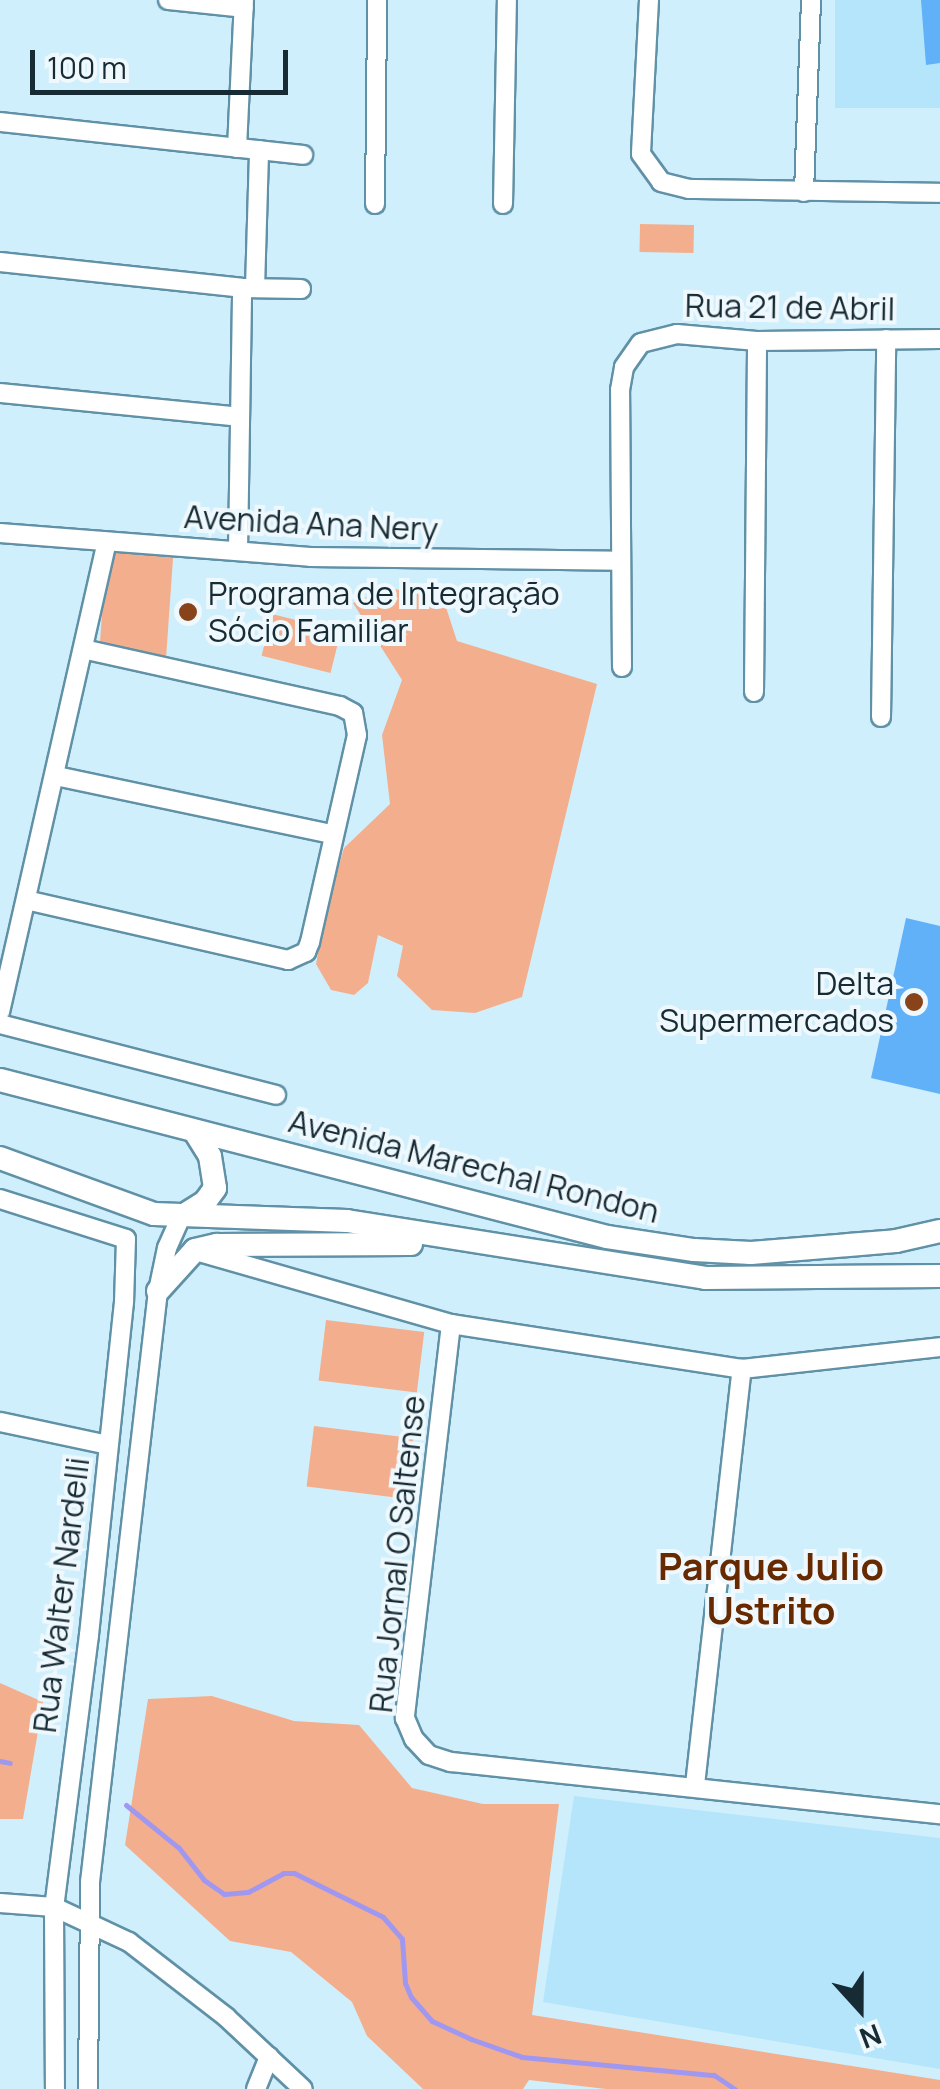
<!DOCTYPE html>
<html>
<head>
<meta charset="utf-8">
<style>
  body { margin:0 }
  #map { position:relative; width:940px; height:2089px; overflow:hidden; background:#d0effd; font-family:Manrope,sans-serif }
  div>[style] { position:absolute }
  .built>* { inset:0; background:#b5e5fb; transform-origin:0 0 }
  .green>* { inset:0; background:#f3af8d; transform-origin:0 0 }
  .stream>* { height:5px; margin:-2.5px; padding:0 2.5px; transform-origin:2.5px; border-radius:2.5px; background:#a097f1 }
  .building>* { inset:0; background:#61b1f8 }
  .roads { filter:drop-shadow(2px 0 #6091a6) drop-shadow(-2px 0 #6091a6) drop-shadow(0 2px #6091a6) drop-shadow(0 -2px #6091a6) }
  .minor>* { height:18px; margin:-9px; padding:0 9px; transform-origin:9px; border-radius:9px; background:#fff }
  .major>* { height:22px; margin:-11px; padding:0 11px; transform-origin:11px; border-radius:11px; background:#fff }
  .dots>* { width:28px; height:28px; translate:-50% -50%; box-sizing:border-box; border:5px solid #eef8fd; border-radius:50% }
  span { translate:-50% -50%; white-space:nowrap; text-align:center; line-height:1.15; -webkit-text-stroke:8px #eef8fd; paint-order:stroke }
  .street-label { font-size:32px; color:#172b34 }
  .poi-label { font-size:32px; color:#172b34 }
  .left { translate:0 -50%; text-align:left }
  .right { translate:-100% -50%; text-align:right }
  .quarter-label { font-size:38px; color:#662900; font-weight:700 }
  .north { position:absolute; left:810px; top:1959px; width:100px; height:100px; -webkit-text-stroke:8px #eef8fd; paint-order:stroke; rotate:159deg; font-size:28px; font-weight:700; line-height:40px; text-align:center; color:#172b34 }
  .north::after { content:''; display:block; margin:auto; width:35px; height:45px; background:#172b34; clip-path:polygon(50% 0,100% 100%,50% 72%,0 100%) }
  .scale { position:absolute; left:30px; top:50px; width:258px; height:45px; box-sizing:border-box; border:5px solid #172b34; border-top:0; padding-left:12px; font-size:30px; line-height:35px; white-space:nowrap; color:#172b34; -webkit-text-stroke:8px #eef8fd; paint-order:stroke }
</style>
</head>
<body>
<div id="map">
  <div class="built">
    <i style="left:835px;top:0;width:105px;height:108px"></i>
    <i style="clip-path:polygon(574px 1796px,940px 1838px,940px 2069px,543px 2002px)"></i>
  </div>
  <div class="green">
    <i style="left:640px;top:224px;width:54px;height:28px;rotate:1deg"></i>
    <i style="left:107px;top:542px;width:67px;height:110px;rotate:4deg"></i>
    <i style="clip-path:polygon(389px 588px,443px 598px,457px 641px,597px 684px,522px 997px,475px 1013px,432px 1010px,397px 976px,403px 946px,378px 935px,368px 983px,354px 995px,331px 990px,316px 964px,327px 906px,344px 848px,390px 804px,382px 735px,402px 680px,353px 603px)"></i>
    <i style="left:272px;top:614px;width:71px;height:43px;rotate:14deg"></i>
    <i style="left:326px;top:1320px;width:99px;height:61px;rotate:7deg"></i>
    <i style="left:314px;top:1426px;width:100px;height:61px;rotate:7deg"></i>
    <i style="clip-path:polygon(0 1683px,43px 1702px,23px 1819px,0 1819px)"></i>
    <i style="clip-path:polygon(212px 1696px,294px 1721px,359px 1725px,412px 1788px,483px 1804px,559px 1804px,532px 2015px,940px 2080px,940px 2089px,606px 2089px,529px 2080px,523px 2089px,423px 2089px,367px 2036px,352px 2002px,291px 1952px,230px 1941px,125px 1845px,148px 1699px)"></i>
  </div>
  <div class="stream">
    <i style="left:0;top:1761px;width:10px;rotate:11deg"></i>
    <i style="left:126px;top:1805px;width:68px;rotate:39.1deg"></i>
    <i style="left:179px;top:1848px;width:41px;rotate:52deg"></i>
    <i style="left:204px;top:1880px;width:24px;rotate:35deg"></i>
    <i style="left:224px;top:1894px;width:24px;rotate:-5deg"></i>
    <i style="left:248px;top:1892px;width:40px;rotate:-28deg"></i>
    <i style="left:283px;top:1873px;width:11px"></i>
    <i style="left:294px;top:1873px;width:99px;rotate:26.3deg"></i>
    <i style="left:383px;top:1917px;width:29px;rotate:49deg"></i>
    <i style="left:402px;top:1939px;width:44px;rotate:86.1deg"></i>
    <i style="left:405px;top:1983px;width:15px;rotate:67deg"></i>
    <i style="left:411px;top:1997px;width:32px;rotate:49deg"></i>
    <i style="left:432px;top:2021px;width:43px;rotate:24.8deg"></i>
    <i style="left:471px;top:2039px;width:54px;rotate:19.4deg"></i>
    <i style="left:522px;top:2057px;width:193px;rotate:5.4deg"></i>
    <i style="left:714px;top:2075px;width:25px;rotate:34deg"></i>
  </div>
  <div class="building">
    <i style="clip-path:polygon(921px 0,940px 0,940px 63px,926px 65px)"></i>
    <i style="clip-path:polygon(906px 918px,940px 926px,940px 1094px,871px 1078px)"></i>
  </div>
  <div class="roads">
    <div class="minor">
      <i style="left:168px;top:0;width:76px;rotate:6deg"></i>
      <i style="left:649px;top:0;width:154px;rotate:93deg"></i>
      <i style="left:641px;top:154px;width:34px;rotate:54deg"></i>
      <i style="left:661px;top:182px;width:29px;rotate:14deg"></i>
      <i style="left:689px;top:189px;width:251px;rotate:0.9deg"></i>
      <i style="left:0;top:122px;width:305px;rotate:6.2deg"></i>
      <i style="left:237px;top:148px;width:148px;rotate:-87.3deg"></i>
      <i style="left:804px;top:192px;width:192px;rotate:-87.9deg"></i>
      <i style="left:375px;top:204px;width:204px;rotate:-89.4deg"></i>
      <i style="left:503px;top:204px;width:204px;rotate:-88.9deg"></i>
      <i style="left:0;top:262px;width:243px;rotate:6.1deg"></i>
      <i style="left:242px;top:288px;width:59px;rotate:1deg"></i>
      <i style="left:255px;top:288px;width:138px;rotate:-88.3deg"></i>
      <i style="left:0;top:393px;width:241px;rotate:5.7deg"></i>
      <i style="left:0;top:533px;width:311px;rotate:4.4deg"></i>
      <i style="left:310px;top:557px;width:310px;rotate:0.7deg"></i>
      <i style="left:238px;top:551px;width:263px;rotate:-89.1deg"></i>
      <i style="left:622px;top:667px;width:277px;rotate:-90.4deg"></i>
      <i style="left:620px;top:390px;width:23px;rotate:-80deg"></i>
      <i style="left:624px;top:367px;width:29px;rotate:-55deg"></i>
      <i style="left:641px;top:343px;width:37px;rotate:-14deg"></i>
      <i style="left:677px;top:334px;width:80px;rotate:5deg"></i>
      <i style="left:757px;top:341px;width:183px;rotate:-0.6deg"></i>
      <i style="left:754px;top:692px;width:351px;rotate:-89.5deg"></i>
      <i style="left:881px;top:717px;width:378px;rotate:-89.2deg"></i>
      <i style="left:56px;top:776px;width:282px;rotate:11.9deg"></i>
      <i style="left:26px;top:900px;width:269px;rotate:12.9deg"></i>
      <i style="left:288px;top:960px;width:20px;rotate:-24deg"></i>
      <i style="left:306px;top:952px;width:11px;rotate:-68deg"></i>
      <i style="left:310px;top:942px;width:212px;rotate:-77.2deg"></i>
      <i style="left:357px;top:735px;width:22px;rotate:-100deg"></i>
      <i style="left:353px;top:713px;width:15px;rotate:-152deg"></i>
      <i style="left:340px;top:706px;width:263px;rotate:-167.5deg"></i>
      <i style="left:0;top:1012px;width:482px;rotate:-77.2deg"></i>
      <i style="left:0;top:1024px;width:285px;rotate:14.4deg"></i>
      <i style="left:0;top:1199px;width:132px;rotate:17.6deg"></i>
      <i style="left:126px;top:1239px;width:63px;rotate:91.8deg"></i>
      <i style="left:124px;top:1302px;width:335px;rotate:96deg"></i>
      <i style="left:89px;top:1635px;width:274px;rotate:97.3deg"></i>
      <i style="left:54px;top:1907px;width:182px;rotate:89.7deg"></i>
      <i style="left:196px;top:1251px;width:265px;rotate:16deg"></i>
      <i style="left:451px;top:1324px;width:294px;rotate:8.8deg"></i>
      <i style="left:742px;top:1369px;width:199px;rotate:-6.3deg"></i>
      <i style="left:451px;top:1324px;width:397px;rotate:96.7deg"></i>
      <i style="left:405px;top:1718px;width:23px;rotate:67deg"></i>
      <i style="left:414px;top:1739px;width:22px;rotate:47deg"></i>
      <i style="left:429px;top:1755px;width:23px;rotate:18deg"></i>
      <i style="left:451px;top:1762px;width:492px;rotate:6.1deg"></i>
      <i style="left:0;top:1422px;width:110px;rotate:12deg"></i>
      <i style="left:695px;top:1785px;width:419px;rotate:-83.6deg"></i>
      <i style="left:0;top:1903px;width:54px;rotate:4.2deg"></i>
      <i style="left:54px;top:1907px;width:83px;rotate:25deg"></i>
      <i style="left:129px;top:1942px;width:123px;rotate:37.7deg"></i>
      <i style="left:226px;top:2017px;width:105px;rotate:43.1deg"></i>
      <i style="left:88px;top:2089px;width:207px;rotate:-89.4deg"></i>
      <i style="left:90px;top:1882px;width:595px;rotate:-83.44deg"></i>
      <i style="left:158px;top:1291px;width:44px;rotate:-78.2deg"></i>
      <i style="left:167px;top:1248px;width:35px;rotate:-66deg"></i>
      <i style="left:256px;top:2089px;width:35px;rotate:-68deg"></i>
    </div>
    <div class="major">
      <i style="left:0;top:1080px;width:627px;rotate:14.5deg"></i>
      <i style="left:607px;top:1237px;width:88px;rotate:8.5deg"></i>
      <i style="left:694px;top:1250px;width:57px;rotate:3deg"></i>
      <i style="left:751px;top:1253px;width:145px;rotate:-4.7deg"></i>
      <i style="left:896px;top:1241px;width:45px;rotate:-12.8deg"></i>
      <i style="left:0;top:1158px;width:164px;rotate:20deg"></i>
      <i style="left:154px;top:1214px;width:193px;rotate:2.1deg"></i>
      <i style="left:347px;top:1221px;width:363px;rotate:9deg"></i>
      <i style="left:705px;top:1278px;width:235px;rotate:-0.5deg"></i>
      <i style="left:184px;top:1215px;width:25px;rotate:-32deg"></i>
      <i style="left:205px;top:1202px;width:17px;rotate:-54deg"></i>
      <i style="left:215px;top:1188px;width:32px;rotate:-99deg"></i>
      <i style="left:210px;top:1156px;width:28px;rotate:-122deg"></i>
      <i style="left:158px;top:1291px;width:55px;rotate:-47.9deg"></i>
      <i style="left:195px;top:1250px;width:23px;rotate:-13deg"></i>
      <i style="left:217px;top:1245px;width:194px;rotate:-0.3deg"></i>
    </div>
  </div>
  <div class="dots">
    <i style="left:188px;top:612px;background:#88431b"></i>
    <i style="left:914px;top:1002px;background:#88431b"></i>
  </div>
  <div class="street-label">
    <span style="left:790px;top:307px;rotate:1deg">Rua 21 de Abril</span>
    <span style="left:311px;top:523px;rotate:3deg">Avenida Ana Nery</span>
    <span style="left:474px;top:1166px;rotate:14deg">Avenida Marechal Rondon</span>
    <span style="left:397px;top:1554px;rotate:-84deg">Rua Jornal O Saltense</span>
    <span style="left:61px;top:1595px;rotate:-83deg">Rua Walter Nardelli</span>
  </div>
  <div class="poi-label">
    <span class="left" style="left:208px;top:612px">Programa de Integração<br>Sócio Familiar</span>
    <span class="right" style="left:894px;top:1002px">Delta<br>Supermercados</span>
  </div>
  <div class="quarter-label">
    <span style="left:771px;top:1588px">Parque Julio<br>Ustrito</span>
  </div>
  <div class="north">N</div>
  <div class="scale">100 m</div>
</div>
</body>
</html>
